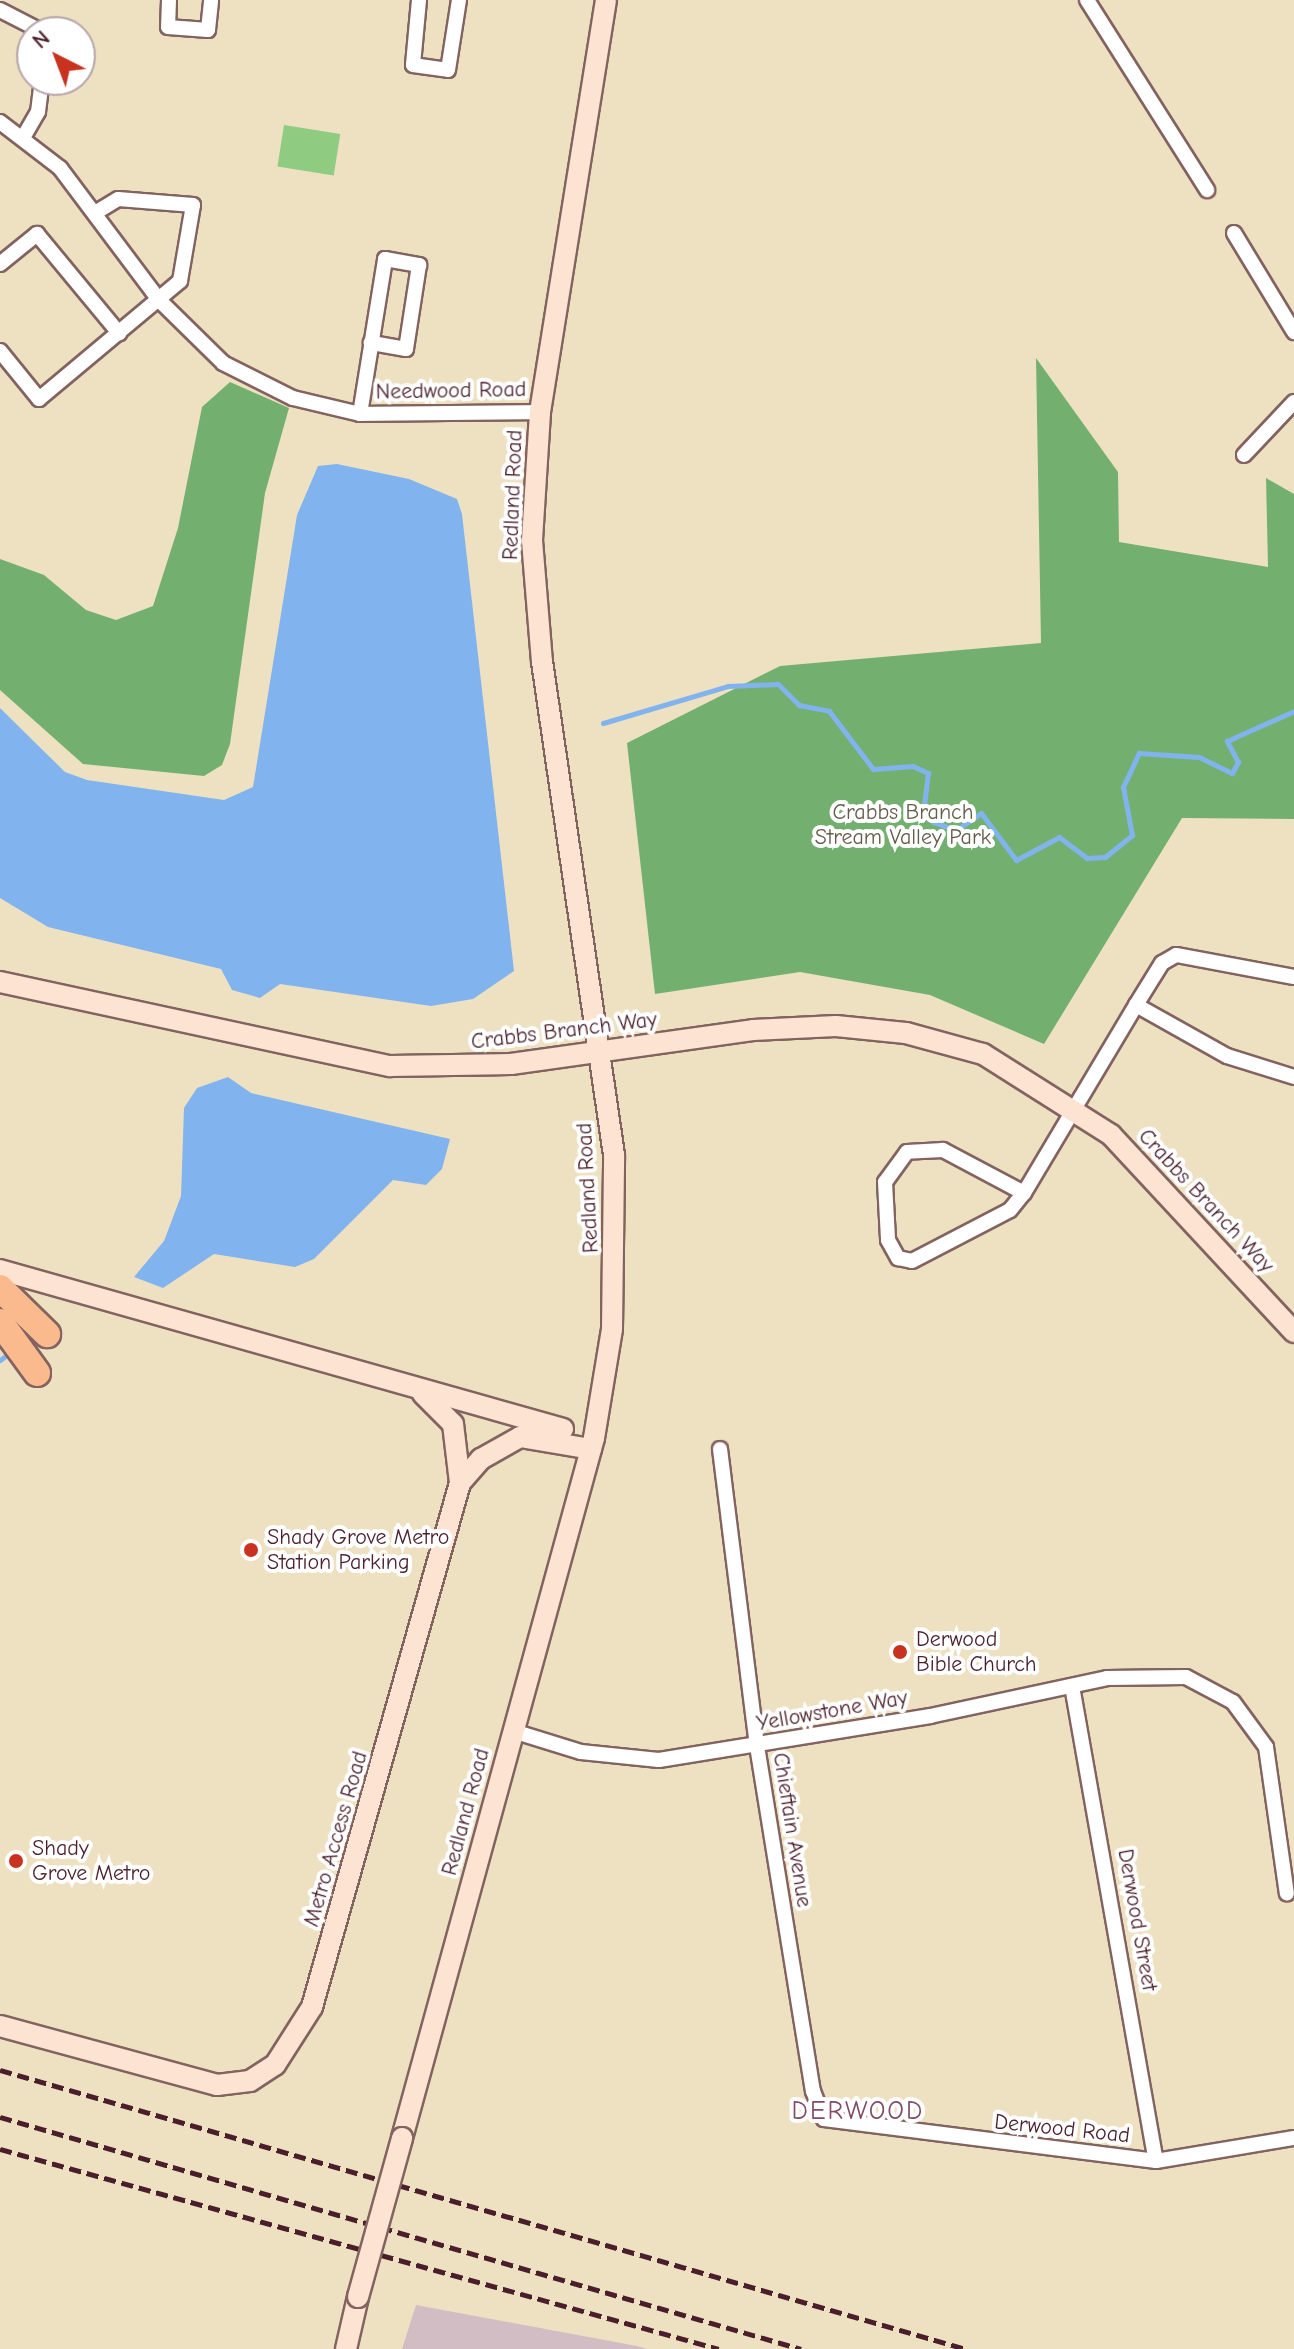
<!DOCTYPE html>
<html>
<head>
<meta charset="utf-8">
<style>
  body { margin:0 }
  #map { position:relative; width:1294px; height:2349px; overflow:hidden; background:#eee1c2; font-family:"Comic Neue",sans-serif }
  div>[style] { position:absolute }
  .industrial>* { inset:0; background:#d2bdc5 }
  .green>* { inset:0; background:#8fcc82; transform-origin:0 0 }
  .forest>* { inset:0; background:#73b070 }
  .water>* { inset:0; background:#81b4ee }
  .stream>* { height:5px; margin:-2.5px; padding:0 2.5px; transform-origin:2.5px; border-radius:2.5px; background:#81b4ee }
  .roads { filter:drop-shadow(2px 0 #836360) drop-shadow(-2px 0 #836360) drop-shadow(0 2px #836360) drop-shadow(0 -2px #836360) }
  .street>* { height:14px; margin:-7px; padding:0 7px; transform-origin:7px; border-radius:7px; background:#fff }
  .secondary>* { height:20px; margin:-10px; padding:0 10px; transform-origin:10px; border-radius:10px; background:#fde3d1 }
  .highway>* { height:26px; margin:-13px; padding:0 13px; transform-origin:13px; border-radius:13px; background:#fbba8d }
  .rail>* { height:5px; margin-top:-2.5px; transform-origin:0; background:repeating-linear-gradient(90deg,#4a1f2b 0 12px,transparent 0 18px) }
  .bridges { filter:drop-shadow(2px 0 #836360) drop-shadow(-2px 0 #836360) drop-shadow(0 2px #836360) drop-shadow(0 -2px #836360) }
  .secondary-bridge>* { height:20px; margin:-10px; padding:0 10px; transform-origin:10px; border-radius:10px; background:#fde3d1 }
  .dots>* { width:22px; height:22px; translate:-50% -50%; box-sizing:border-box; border:4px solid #fff; border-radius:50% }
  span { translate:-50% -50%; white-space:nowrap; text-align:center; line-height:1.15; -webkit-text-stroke:8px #fff; paint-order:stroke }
  .street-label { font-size:22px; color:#4a1f2b }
  .park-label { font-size:22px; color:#625c49 }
  .poi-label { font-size:22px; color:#4a1f2b }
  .left { translate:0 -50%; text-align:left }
  .quarter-label { font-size:26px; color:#814c64; letter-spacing:2px }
  .north { position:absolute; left:16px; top:16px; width:80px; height:80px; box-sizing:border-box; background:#fff; border:2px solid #b7a5aa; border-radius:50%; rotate:318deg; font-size:22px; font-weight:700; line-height:32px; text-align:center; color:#4a1f2b }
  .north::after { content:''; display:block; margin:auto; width:28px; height:36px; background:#c8321e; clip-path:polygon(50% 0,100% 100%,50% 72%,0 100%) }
</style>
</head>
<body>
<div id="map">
  <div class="industrial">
    <i style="clip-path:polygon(416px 2305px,637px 2346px,647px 2349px,402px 2349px)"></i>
  </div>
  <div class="green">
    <i style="left:284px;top:125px;width:57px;height:42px;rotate:9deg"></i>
  </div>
  <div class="forest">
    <i style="clip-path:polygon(1036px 358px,1118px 472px,1119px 542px,1268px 567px,1266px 478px,1294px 494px,1294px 819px,1182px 818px,1044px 1044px,930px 995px,800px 972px,655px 994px,627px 743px,780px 666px,1041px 643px)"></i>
    <i style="clip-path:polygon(230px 382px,289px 408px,265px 493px,230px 744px,222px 765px,204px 776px,83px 764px,0 690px,0 559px,44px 575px,86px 610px,116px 620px,153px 606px,178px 528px,202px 407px)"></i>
  </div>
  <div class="water">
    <i style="clip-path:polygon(337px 464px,409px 479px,457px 499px,462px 514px,514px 971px,473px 999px,431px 1006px,280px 984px,260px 998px,232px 990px,221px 969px,48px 927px,0 898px,0 708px,65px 772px,87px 780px,224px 800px,253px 787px,297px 515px,318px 466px)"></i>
    <i style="clip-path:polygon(228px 1077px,251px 1093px,450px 1139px,442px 1169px,426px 1185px,393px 1180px,314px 1259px,295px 1267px,214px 1254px,163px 1288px,134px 1277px,164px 1241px,181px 1196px,184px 1108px,197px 1088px)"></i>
  </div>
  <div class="stream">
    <i style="left:603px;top:723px;width:130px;rotate:-16.5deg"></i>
    <i style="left:728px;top:686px;width:50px;rotate:-2.3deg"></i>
    <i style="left:778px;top:684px;width:30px;rotate:45deg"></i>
    <i style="left:799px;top:705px;width:31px;rotate:11deg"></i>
    <i style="left:829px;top:711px;width:73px;rotate:52.8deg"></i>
    <i style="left:873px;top:769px;width:40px;rotate:-4.3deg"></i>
    <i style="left:913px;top:766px;width:17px;rotate:25deg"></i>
    <i style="left:928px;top:773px;width:40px;rotate:97.1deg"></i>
    <i style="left:923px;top:813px;width:13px;rotate:42deg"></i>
    <i style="left:933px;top:822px;width:24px;rotate:19deg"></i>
    <i style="left:956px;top:830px;width:30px;rotate:-34deg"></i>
    <i style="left:981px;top:813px;width:59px;rotate:53.3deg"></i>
    <i style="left:1016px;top:860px;width:49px;rotate:-28.1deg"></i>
    <i style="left:1059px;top:837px;width:35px;rotate:37deg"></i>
    <i style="left:1087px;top:858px;width:18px;rotate:-3deg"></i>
    <i style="left:1105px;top:857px;width:35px;rotate:-39deg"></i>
    <i style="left:1132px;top:835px;width:49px;rotate:-100.6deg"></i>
    <i style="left:1123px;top:787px;width:38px;rotate:-65deg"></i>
    <i style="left:1139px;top:753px;width:60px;rotate:3.8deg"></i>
    <i style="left:1199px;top:757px;width:37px;rotate:26deg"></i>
    <i style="left:1232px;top:773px;width:13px;rotate:-61deg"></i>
    <i style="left:1238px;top:762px;width:24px;rotate:-118deg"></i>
    <i style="left:1227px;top:741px;width:73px;rotate:-24.1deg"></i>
    <i style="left:0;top:1360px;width:5px;rotate:-37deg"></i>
  </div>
  <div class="roads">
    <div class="street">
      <i style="left:169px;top:0;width:27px;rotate:92deg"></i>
      <i style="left:168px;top:27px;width:40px;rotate:4.3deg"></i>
      <i style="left:208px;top:30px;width:30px;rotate:-84deg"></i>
      <i style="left:419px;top:0;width:65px;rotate:95.3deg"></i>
      <i style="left:413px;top:65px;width:35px;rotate:8deg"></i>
      <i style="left:448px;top:70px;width:71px;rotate:-81.1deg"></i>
      <i style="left:1087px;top:0;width:225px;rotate:57.7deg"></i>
      <i style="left:0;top:10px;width:48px;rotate:27.1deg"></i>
      <i style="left:0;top:122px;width:76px;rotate:37.5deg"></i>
      <i style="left:60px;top:168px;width:165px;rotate:53.1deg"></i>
      <i style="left:159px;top:300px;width:90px;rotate:44.5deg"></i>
      <i style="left:223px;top:363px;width:78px;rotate:26.6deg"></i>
      <i style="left:293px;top:398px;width:69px;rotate:13.4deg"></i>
      <i style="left:360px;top:414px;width:180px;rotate:-0.6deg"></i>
      <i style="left:24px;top:136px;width:28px;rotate:-60deg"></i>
      <i style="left:38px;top:112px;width:32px;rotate:-83deg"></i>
      <i style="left:1234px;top:233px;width:116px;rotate:58.8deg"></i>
      <i style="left:0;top:264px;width:48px;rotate:-39deg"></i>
      <i style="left:37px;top:234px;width:129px;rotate:50.4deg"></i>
      <i style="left:0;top:351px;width:62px;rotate:50.9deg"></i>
      <i style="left:39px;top:399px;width:184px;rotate:-39.9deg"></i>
      <i style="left:180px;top:281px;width:77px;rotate:-80.3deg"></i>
      <i style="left:193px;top:205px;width:75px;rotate:-175.4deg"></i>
      <i style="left:118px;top:199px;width:26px;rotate:149deg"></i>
      <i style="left:360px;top:414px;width:157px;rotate:-80.8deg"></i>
      <i style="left:385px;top:259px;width:35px;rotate:10deg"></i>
      <i style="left:419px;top:265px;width:85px;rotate:98.8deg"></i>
      <i style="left:406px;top:349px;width:36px;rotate:-170deg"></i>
      <i style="left:1244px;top:455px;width:73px;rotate:-46.7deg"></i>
      <i style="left:1294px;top:977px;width:120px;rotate:-169.4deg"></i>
      <i style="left:1176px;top:955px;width:16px;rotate:150deg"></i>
      <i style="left:1162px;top:963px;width:49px;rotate:121.8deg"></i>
      <i style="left:1136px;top:1005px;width:104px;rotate:29.3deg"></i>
      <i style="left:1227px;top:1056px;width:70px;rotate:17.4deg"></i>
      <i style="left:1024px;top:1193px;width:92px;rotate:-152deg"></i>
      <i style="left:943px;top:1150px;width:36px;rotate:177deg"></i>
      <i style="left:907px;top:1152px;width:37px;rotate:126deg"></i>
      <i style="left:885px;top:1182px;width:58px;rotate:87deg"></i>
      <i style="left:888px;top:1240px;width:21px;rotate:61deg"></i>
      <i style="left:898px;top:1258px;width:14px;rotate:12deg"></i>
      <i style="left:912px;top:1261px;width:110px;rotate:-27.5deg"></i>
      <i style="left:1010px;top:1210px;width:22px;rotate:-51deg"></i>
      <i style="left:1024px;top:1193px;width:219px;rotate:-59.2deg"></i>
      <i style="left:720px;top:1449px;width:299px;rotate:82.9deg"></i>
      <i style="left:757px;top:1746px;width:350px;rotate:80.8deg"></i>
      <i style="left:813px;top:2091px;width:30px;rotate:69deg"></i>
      <i style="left:824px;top:2119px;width:335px;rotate:7.2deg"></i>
      <i style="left:1156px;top:2161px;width:140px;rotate:-9.5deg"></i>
      <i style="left:1072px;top:1686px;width:482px;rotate:80deg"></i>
      <i style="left:513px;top:1731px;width:71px;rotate:17.2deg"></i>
      <i style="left:581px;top:1752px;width:78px;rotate:5.9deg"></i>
      <i style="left:659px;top:1760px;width:275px;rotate:-9.2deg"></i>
      <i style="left:930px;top:1716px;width:181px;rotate:-12.1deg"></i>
      <i style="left:1107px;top:1678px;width:79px;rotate:-0.7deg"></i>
      <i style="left:1186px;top:1677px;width:53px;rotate:28deg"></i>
      <i style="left:1233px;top:1702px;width:56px;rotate:53.7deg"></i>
      <i style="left:1266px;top:1747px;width:148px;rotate:81.9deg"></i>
    </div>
    <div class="secondary">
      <i style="left:0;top:982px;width:399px;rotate:12.2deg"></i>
      <i style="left:390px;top:1066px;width:121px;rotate:-0.9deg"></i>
      <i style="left:511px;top:1064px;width:244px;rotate:-8deg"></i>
      <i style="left:753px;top:1030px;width:83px;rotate:-2.8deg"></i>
      <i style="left:836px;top:1026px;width:70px;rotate:5.7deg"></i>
      <i style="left:906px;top:1033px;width:80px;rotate:15.3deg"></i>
      <i style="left:983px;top:1054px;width:151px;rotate:32.3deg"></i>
      <i style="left:1111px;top:1135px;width:269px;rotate:47.1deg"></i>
      <i style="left:0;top:1270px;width:585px;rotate:15.77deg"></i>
      <i style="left:423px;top:1394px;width:42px;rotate:45deg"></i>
      <i style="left:453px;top:1424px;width:59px;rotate:83.2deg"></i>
      <i style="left:0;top:2026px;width:225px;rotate:15.2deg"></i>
      <i style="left:217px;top:2085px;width:33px;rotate:-7deg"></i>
      <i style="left:250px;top:2081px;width:30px;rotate:-33deg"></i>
      <i style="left:275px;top:2065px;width:69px;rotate:-57.5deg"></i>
      <i style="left:312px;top:2007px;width:544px;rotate:-74.23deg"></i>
      <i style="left:460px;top:1483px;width:32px;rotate:-49deg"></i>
      <i style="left:481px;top:1459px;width:45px;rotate:-29.4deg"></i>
      <i style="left:520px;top:1437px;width:72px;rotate:9.6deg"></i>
      <i style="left:402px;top:2138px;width:726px;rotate:-74.66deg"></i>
      <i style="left:594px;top:1438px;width:110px;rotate:-80.6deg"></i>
      <i style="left:612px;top:1329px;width:174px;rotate:-89.3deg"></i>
      <i style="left:614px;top:1155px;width:498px;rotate:-98.3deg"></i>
      <i style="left:542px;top:662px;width:122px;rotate:-94.7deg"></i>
      <i style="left:532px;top:540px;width:128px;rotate:-86.4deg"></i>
      <i style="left:540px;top:412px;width:417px;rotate:-80.9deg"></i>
      <i style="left:346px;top:2349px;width:53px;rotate:-77deg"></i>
    </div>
    <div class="highway">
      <i style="left:0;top:1288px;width:66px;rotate:44.4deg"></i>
      <i style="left:0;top:1322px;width:63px;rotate:54deg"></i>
    </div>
  </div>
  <div class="rail">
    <i style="left:0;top:2070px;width:1005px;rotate:16.11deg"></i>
    <i style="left:0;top:2117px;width:834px;rotate:16.15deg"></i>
    <i style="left:0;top:2149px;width:746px;rotate:15.54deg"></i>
  </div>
  <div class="bridges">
    <div class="secondary-bridge">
      <i style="left:358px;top:2297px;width:165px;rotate:-74.5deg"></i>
    </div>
  </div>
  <div class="dots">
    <i style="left:251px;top:1550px;background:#c8321e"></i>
    <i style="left:900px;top:1652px;background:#c8321e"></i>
    <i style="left:16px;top:1861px;background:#c8321e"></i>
  </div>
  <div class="street-label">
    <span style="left:451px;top:391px;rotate:-1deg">Needwood Road</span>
    <span style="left:513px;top:495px;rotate:-88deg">Redland Road</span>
    <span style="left:564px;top:1031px;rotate:-7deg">Crabbs Branch Way</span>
    <span style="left:588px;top:1188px;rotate:-93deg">Redland Road</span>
    <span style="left:1206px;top:1201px;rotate:47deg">Crabbs Branch Way</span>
    <span style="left:832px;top:1711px;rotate:-10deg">Yellowstone Way</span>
    <span style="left:466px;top:1812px;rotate:-75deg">Redland Road</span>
    <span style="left:792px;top:1830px;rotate:81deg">Chieftain Avenue</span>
    <span style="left:336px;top:1839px;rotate:-74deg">Metro Access Road</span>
    <span style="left:1137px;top:1920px;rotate:80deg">Derwood Street</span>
    <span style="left:1062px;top:2129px;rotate:6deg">Derwood Road</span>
  </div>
  <div class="park-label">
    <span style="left:903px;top:825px">Crabbs Branch<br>Stream Valley Park</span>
  </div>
  <div class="poi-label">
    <span class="left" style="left:267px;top:1550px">Shady Grove Metro<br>Station Parking</span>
    <span class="left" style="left:916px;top:1652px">Derwood<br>Bible Church</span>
    <span class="left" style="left:32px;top:1861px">Shady<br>Grove Metro</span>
  </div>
  <div class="quarter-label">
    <span style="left:858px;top:2112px">DERWOOD</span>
  </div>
  <div class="north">N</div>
</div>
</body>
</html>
